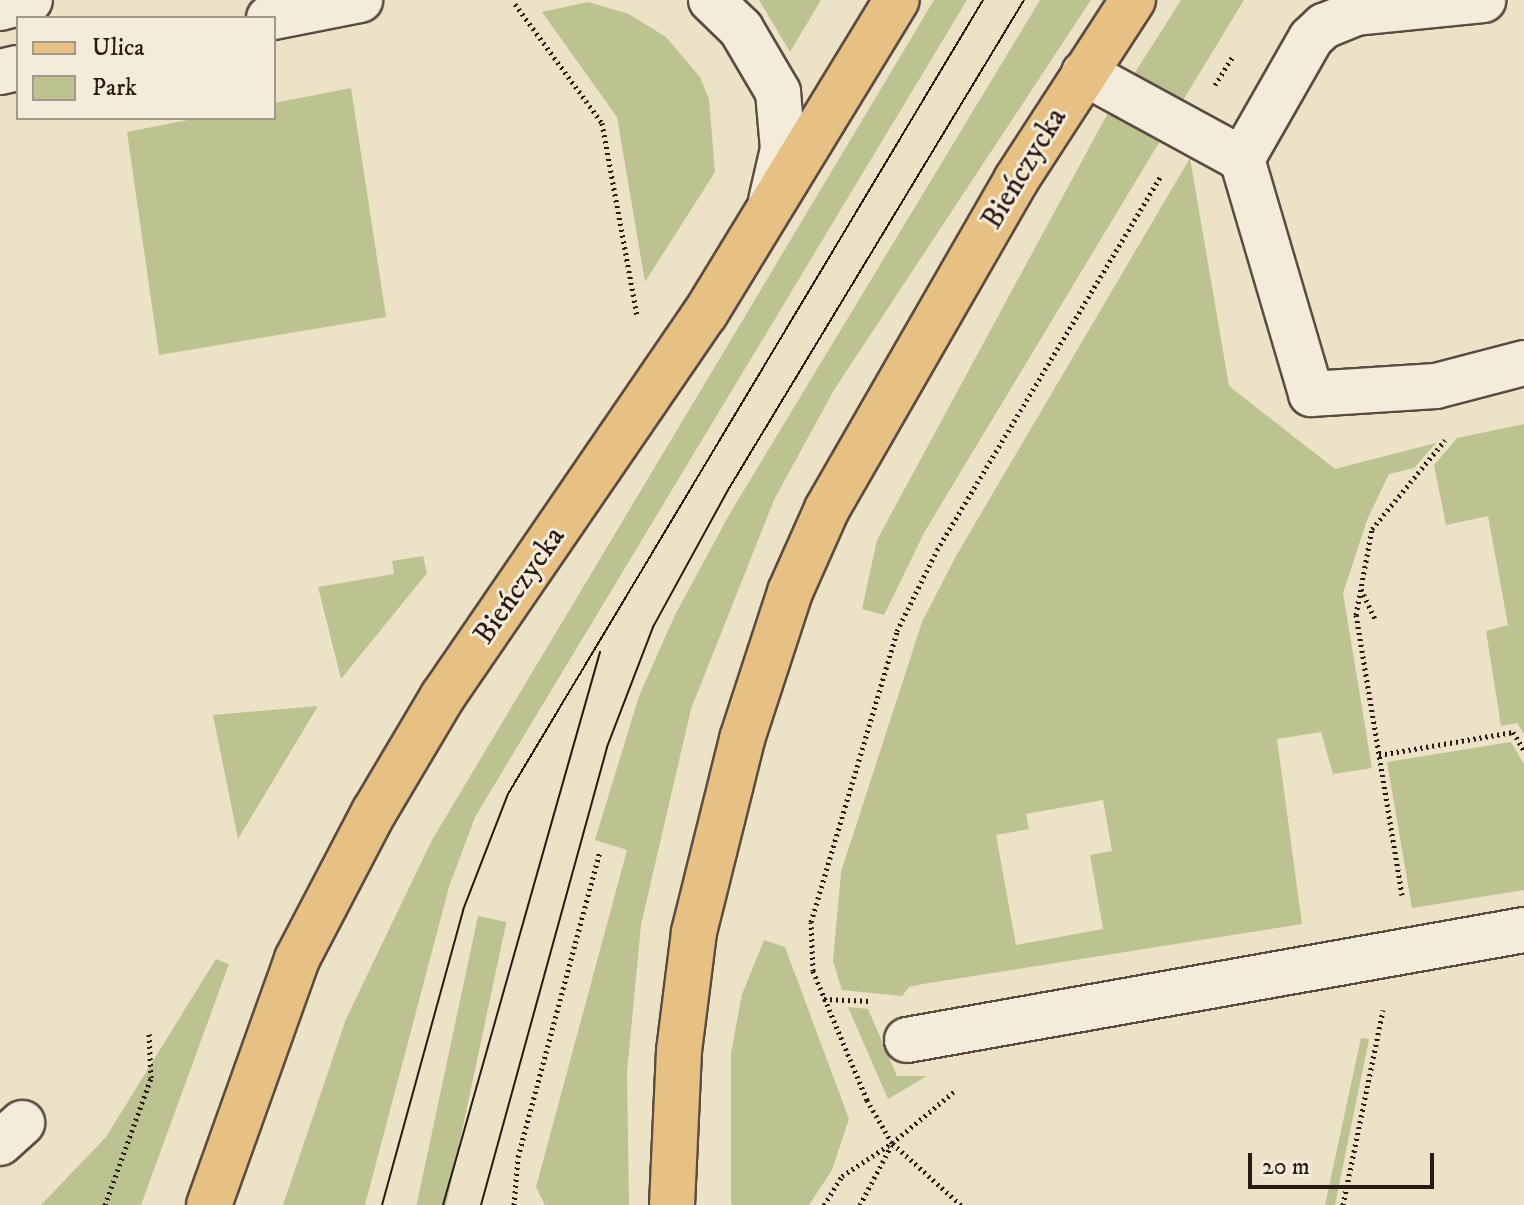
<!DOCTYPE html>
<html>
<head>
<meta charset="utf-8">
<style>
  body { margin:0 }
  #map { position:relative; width:1524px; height:1205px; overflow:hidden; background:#ece2c6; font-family:"IM FELL DW Pica",serif }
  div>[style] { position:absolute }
  .green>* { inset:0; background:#bdc291; transform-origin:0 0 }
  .path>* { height:5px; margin-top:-2.5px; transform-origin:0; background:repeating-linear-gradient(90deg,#2b1913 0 2px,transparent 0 6px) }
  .roads { filter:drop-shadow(2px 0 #5b4b40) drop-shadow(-2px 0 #5b4b40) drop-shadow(0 2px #5b4b40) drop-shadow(0 -2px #5b4b40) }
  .minor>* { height:44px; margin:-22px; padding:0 22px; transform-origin:22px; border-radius:22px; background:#f3ecda }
  .major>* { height:44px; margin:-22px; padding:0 22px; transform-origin:22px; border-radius:22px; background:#e6c183 }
  .tram>* { height:2px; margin:-1px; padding:0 1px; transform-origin:1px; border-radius:1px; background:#2b1913 }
  span { translate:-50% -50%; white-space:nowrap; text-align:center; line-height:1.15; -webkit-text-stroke:6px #f3ecda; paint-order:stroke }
  .street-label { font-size:30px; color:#2b1913 }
  .legend { position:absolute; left:16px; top:16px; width:260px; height:104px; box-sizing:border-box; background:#f3ecda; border:2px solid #a3988a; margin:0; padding:10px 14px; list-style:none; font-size:24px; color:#2b1913 }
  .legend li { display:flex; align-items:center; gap:16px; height:40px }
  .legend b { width:40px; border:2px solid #a3988a }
  .scale { position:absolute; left:1248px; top:1153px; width:186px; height:36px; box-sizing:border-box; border:4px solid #2b1913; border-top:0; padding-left:10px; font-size:24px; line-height:28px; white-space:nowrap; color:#2b1913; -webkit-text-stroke:6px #f3ecda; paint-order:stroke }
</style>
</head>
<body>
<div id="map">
  <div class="green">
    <i style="clip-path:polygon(759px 0,821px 0,790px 52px)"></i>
    <i style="clip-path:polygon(934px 0,967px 0,475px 817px,449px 887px,365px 1205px,283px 1205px,346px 1019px,432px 840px)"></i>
    <i style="clip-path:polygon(1040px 0,1091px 0,834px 390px,774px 500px,691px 709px,641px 925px,627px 1072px,629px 1205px,545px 1205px,536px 1187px,627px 850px,595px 840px,639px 696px,675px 615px,729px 515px)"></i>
    <i style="clip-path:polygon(1181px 0,1244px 0,1179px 107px,1131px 79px)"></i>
    <i style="clip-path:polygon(588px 2px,629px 14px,666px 37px,700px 77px,709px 99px,715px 172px,645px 282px,617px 117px,542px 12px)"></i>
    <i style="clip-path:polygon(351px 88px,386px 317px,159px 355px,127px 132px,198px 118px,274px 118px,274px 103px)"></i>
    <i style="clip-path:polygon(1109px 111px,1160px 141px,925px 531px,884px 615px,862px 609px,877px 540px)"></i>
    <i style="clip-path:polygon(evenodd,1190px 158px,1229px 386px,1335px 469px,1436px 443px,1414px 468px,1389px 474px,1367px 520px,1343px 593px,1372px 768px,1333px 774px,1321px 732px,1277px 739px,1302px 924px,923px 984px,909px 987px,902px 996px,842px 990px,833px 961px,841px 872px,922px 622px,956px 556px,1190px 158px,1103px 800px,1112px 851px,1090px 855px,1103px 929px,1016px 945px,996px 835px,1029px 829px,1026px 814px,1103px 800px)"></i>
    <i style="clip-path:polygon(1524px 424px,1524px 734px,1517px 723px,1501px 726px,1486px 631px,1508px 625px,1488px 516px,1446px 525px,1434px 465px,1457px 438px)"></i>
    <i style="clip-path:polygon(423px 556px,427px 573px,341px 679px,318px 587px,394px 574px,392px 561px)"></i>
    <i style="clip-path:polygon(318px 706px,238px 839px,213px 715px)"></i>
    <i style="clip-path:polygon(1511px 742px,1524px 764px,1524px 890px,1412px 908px,1387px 762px)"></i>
    <i style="left:478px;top:916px;width:29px;height:300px;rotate:12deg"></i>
    <i style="clip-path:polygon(764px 940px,785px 947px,849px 1119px,832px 1170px,809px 1205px,732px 1205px,731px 1201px,731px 1053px,742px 994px)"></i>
    <i style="clip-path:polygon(216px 959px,229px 964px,141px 1205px,41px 1205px,106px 1137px)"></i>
    <i style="clip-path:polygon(848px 1007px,868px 1009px,897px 1076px,927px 1076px,888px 1099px)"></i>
    <i style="clip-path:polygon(1361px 1038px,1369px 1039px,1335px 1205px,1325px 1205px)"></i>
  </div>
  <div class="path">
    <i style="left:515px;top:4px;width:147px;rotate:53.8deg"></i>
    <i style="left:602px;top:123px;width:195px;rotate:79.7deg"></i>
    <i style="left:1215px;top:85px;width:34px;rotate:-58deg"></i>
    <i style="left:1361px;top:589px;width:35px;rotate:65deg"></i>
    <i style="left:1379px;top:755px;width:136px;rotate:-9.7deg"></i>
    <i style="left:1513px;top:732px;width:21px;rotate:59deg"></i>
    <i style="left:1402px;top:895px;width:284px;rotate:-99.3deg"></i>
    <i style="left:1356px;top:615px;width:87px;rotate:-79.5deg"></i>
    <i style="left:1372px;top:529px;width:115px;rotate:-50.6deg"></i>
    <i style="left:824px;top:999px;width:47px;rotate:2.4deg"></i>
    <i style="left:105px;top:1205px;width:135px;rotate:-70.1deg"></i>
    <i style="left:151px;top:1078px;width:46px;rotate:-92.5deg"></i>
    <i style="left:514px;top:1205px;width:48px;rotate:-85.2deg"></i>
    <i style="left:518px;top:1157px;width:316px;rotate:-75deg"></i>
    <i style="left:824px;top:1205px;width:34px;rotate:-58deg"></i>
    <i style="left:842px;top:1176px;width:60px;rotate:-33.4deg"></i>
    <i style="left:892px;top:1143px;width:83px;rotate:-39.6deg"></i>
    <i style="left:860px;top:1205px;width:67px;rotate:-62.3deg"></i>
    <i style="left:961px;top:1205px;width:93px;rotate:-138.1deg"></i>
    <i style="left:892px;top:1143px;width:50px;rotate:-120.2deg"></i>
    <i style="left:867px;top:1100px;width:140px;rotate:-112.7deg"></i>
    <i style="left:813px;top:971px;width:49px;rotate:-92.3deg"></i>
    <i style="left:811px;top:922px;width:303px;rotate:-73.5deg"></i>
    <i style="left:897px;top:631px;width:90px;rotate:-63.7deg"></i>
    <i style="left:937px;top:550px;width:436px;rotate:-59.1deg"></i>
    <i style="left:1343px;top:1205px;width:199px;rotate:-78.4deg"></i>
  </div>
  <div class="roads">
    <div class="minor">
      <i style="left:711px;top:0;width:42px;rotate:44deg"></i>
      <i style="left:741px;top:29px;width:73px;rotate:59.6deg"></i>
      <i style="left:778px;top:92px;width:57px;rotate:85deg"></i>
      <i style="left:783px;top:149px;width:53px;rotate:103deg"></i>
      <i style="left:0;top:8px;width:31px;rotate:-15deg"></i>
      <i style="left:269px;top:18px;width:93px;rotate:-11.2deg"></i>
      <i style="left:0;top:72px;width:18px;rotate:-13deg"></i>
      <i style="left:1084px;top:73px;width:180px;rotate:28.6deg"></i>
      <i style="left:1242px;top:159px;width:139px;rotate:-60.3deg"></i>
      <i style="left:1311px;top:38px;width:18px;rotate:-43deg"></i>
      <i style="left:1324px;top:26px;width:35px;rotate:-22deg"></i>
      <i style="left:1356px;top:13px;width:128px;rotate:-5.8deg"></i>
      <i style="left:1242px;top:159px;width:245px;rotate:73.6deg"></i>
      <i style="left:1311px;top:394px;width:125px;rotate:-3.7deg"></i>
      <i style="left:1436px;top:386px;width:91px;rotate:-14.6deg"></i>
      <i style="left:907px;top:1040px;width:627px;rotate:-10.11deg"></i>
      <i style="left:0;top:1143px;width:30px;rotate:-42deg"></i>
    </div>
    <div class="major">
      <i style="left:209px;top:1205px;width:261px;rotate:-70.3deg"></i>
      <i style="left:297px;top:959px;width:166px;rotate:-62.4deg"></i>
      <i style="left:374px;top:812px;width:135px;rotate:-59.3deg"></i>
      <i style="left:443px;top:696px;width:463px;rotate:-55.6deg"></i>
      <i style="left:705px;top:314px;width:368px;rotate:-58.6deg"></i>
      <i style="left:672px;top:1205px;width:154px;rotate:-87.4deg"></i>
      <i style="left:679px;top:1051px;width:120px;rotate:-82.8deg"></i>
      <i style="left:694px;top:932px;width:199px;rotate:-76deg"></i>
      <i style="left:742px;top:739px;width:155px;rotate:-71.9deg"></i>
      <i style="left:790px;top:592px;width:91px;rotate:-66deg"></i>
      <i style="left:827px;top:509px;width:379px;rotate:-60.1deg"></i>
      <i style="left:1016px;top:180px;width:215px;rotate:-57deg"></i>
    </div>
  </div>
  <div class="tram">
    <i style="left:382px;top:1205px;width:306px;rotate:-74.6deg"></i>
    <i style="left:463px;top:910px;width:124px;rotate:-68.8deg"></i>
    <i style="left:508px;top:794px;width:925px;rotate:-59.11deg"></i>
    <i style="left:443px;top:1205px;width:575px;rotate:-74.15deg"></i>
    <i style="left:481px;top:1205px;width:475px;rotate:-74.6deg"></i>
    <i style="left:607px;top:747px;width:129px;rotate:-69deg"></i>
    <i style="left:653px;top:627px;width:156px;rotate:-61.3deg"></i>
    <i style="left:728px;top:490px;width:572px;rotate:-58.86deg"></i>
  </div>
  <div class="street-label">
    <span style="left:1025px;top:169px;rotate:-59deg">Bieńczycka</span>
    <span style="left:520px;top:586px;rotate:-55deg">Bieńczycka</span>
  </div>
  <ul class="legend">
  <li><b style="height:10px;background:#e6c183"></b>Ulica</li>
  <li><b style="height:22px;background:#bdc291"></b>Park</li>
  </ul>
  <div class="scale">20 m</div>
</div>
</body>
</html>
